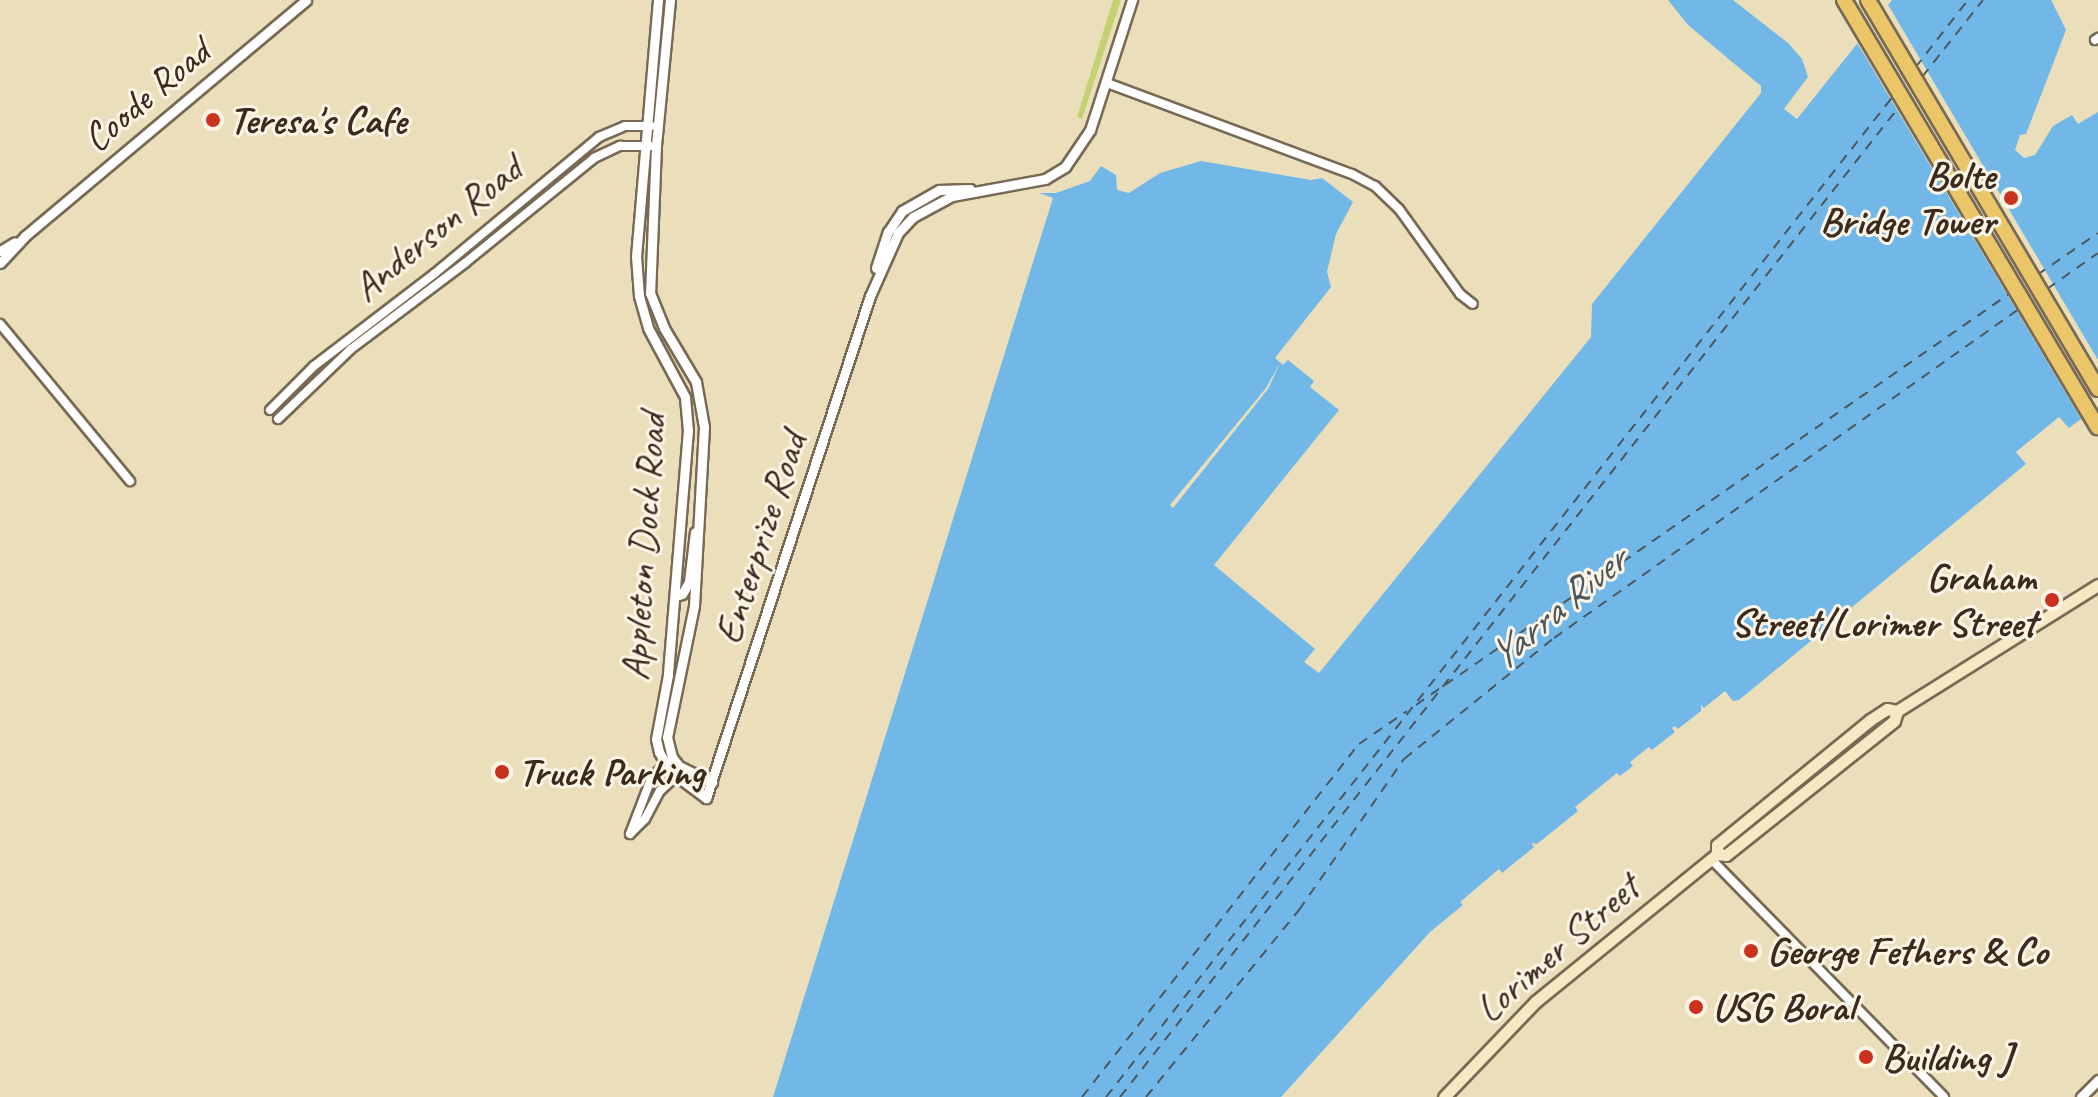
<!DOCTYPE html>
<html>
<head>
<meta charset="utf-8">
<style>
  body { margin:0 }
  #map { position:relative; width:2098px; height:1097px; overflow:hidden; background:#eadfba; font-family:Caveat,sans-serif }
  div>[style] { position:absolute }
  .green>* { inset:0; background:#c3d173 }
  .water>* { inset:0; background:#71b8e8 }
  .pier>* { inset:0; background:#eadfba }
  .ferry>* { height:2px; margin-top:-1px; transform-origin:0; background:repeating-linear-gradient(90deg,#4b555b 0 10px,transparent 0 18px) }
  .roads { filter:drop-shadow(2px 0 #786955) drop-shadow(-2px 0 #786955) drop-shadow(0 2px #786955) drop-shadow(0 -2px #786955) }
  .minor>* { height:8px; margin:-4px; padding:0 4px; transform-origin:4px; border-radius:4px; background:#fff }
  .tertiary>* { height:9px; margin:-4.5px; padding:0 4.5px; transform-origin:4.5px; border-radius:4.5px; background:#fff }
  .secondary>* { height:11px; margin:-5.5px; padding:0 5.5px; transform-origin:5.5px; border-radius:5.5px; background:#f7e8c3 }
  .motorway>* { height:14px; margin:-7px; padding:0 7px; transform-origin:7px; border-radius:7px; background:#ebc669 }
  .dots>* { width:22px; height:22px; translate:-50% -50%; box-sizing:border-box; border:4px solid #fcf5e5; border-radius:50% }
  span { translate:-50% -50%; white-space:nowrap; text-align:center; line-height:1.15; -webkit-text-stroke:6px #fcf5e5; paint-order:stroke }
  .street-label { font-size:40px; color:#3b2a1e }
  .poi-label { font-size:40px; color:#3b2a1e; font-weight:700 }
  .left { translate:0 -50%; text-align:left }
  .right { translate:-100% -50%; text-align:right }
  .water-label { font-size:42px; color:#4b555b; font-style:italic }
</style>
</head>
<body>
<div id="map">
  <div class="green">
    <i style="clip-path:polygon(1113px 0,1121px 0,1082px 119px,1077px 117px)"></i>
  </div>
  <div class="water">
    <i style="clip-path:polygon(1668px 0,1733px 0,1788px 43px,1802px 59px,1808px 77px,1784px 109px,1797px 119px,1892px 0,2051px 0,2066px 30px,2026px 134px,2020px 135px,2015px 150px,2024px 158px,2035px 155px,2053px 126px,2072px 115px,2078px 124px,2098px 112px,2098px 406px,2069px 428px,2059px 417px,2016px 452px,2026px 464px,1739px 700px,1733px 701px,1725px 691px,1704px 708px,1701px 705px,1701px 711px,1678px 729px,1675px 726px,1672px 728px,1675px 732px,1652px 750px,1649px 747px,1630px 762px,1633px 766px,1620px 776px,1617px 773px,1575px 807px,1578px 811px,1537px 844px,1531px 843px,1534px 847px,1502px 873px,1499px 869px,1460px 902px,1463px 905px,1430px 932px,1281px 1097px,773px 1097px,1053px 198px,1039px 193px,1056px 193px,1090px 181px,1101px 166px,1116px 175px,1117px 190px,1129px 193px,1160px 173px,1201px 161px,1311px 180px,1322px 178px,1353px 202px,1336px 234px,1327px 272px,1331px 287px,1275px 358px,1283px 365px,1288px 360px,1314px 381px,1310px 387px,1339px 410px,1214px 565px,1315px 649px,1304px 662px,1319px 673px,1591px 337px,1592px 304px,1761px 93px,1761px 86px,1688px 25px)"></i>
  </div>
  <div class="pier">
    <i style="clip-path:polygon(1887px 3px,2098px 360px,2098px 411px,2083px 422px,1856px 41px)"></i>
    <i style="clip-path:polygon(1280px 363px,1268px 389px,1173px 508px,1170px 505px,1266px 388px)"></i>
  </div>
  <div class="ferry">
    <i style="left:1915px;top:68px;width:86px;rotate:-52.1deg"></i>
    <i style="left:1922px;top:77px;width:98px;rotate:-51.6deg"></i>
    <i style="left:2037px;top:275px;width:74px;rotate:-34.5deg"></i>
    <i style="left:2047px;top:289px;width:62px;rotate:-35.2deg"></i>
    <i style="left:1445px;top:685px;width:690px;rotate:-34.73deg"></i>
    <i style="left:1416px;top:705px;width:29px;rotate:-35deg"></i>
    <i style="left:1082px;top:1097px;width:449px;rotate:-51.9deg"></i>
    <i style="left:1359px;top:744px;width:58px;rotate:-34.5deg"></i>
    <i style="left:1106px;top:1097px;width:1275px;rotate:-51.82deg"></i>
    <i style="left:1120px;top:1097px;width:1263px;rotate:-51.81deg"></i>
    <i style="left:1146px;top:1097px;width:242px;rotate:-50.7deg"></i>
    <i style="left:1299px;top:910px;width:184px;rotate:-55.2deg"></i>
    <i style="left:1404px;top:759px;width:193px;rotate:-38.9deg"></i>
    <i style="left:1554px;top:638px;width:570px;rotate:-35.28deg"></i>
  </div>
  <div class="roads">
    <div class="minor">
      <i style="left:2095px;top:40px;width:4px;rotate:-34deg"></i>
      <i style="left:1107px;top:83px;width:261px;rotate:20.4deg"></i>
      <i style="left:1352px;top:174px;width:26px;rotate:28deg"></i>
      <i style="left:1375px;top:186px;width:33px;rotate:44deg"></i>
      <i style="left:1399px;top:209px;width:105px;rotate:54.3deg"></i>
      <i style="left:1460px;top:294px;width:16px;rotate:38deg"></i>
      <i style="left:0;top:324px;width:204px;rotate:50.4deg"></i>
      <i style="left:270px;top:410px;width:62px;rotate:-45deg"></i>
      <i style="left:314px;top:366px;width:151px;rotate:-37.5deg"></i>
      <i style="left:434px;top:274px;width:214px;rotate:-39.7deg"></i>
      <i style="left:599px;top:137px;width:28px;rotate:-23deg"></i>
      <i style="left:625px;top:126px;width:26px"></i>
      <i style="left:278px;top:419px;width:101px;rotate:-43.8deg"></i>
      <i style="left:351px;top:349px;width:143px;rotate:-37deg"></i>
      <i style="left:465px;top:263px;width:166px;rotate:-39.1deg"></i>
      <i style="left:594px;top:158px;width:29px;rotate:-25deg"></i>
      <i style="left:620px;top:146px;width:31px"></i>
      <i style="left:630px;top:834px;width:59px;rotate:-69.1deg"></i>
      <i style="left:651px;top:779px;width:21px;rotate:-47deg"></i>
      <i style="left:630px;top:834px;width:21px;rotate:-45deg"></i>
      <i style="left:645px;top:819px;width:32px;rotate:-62deg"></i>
      <i style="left:660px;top:791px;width:22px;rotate:-43deg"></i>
      <i style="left:1711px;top:859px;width:333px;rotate:45.6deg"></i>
    </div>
    <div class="tertiary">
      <i style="left:658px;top:0;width:257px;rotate:94.9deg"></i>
      <i style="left:636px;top:256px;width:40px;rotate:85.7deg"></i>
      <i style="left:639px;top:296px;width:33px;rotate:74deg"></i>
      <i style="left:648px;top:328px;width:78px;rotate:61.8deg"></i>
      <i style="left:685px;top:397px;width:33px;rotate:85deg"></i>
      <i style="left:688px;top:430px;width:246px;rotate:94.7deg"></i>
      <i style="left:668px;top:675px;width:65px;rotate:100.6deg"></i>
      <i style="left:656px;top:739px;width:13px;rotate:77deg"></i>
      <i style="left:659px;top:752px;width:22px;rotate:60deg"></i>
      <i style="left:670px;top:771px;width:45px;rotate:36.9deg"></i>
      <i style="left:706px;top:798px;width:528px;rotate:-71.91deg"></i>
      <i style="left:870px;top:296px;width:69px;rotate:-66deg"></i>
      <i style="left:898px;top:233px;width:22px;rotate:-47deg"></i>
      <i style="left:913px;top:217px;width:44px;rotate:-28.3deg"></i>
      <i style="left:952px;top:196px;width:95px;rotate:-10.4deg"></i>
      <i style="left:1045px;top:179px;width:23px;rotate:-31deg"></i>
      <i style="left:1065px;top:167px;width:45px;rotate:-56deg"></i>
      <i style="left:1090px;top:130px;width:137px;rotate:-72.1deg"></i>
      <i style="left:670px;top:0;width:147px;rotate:95.5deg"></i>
      <i style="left:656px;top:146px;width:147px;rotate:92.3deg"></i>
      <i style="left:650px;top:293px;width:38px;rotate:68deg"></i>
      <i style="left:664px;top:328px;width:63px;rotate:59.3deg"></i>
      <i style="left:696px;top:382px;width:46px;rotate:79.9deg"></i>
      <i style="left:704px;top:427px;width:179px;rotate:93.2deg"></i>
      <i style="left:694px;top:606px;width:134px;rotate:101.6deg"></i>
      <i style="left:667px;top:737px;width:21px;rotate:76deg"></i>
      <i style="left:672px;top:757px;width:11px;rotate:52deg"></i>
      <i style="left:679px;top:766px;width:37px;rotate:26deg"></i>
      <i style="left:0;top:251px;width:17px;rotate:-31deg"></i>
      <i style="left:0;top:263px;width:37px;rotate:-47deg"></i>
      <i style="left:25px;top:236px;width:367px;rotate:-40deg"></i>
      <i style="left:876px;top:268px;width:38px;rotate:-72deg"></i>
      <i style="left:888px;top:232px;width:25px;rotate:-56deg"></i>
      <i style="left:902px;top:211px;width:43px;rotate:-29.6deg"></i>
      <i style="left:939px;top:190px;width:31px;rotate:-2deg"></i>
      <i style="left:675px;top:596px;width:7px;rotate:-16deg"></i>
      <i style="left:682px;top:594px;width:14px;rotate:-60deg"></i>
      <i style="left:689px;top:582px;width:50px;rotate:-83.2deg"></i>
      <i style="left:2081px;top:1097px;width:24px;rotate:-45deg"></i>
    </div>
    <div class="secondary">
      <i style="left:1717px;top:854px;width:9px;rotate:-90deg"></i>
      <i style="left:1717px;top:845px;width:198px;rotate:-39.2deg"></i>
      <i style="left:1870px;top:720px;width:20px;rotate:-33deg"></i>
      <i style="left:1887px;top:709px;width:10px;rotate:11deg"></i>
      <i style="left:1897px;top:711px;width:237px;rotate:-32.1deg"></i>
      <i style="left:1444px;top:1097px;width:132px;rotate:-46.2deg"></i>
      <i style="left:1535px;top:1002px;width:235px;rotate:-39.1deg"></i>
      <i style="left:1717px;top:854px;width:9px;rotate:6deg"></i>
      <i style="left:1726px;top:855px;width:215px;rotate:-38.6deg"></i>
      <i style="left:1894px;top:721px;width:10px;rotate:-73deg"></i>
    </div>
    <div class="motorway">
      <i style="left:1844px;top:0;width:497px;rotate:59.3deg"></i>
      <i style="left:1868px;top:0;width:452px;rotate:59.4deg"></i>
    </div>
  </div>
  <div class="dots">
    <i style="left:213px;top:120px;background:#c8321e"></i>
    <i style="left:2011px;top:198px;background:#c8321e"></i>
    <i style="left:2052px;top:600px;background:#c8321e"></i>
    <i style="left:502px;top:772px;background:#c8321e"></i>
    <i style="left:1751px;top:951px;background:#c8321e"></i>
    <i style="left:1696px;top:1007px;background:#c8321e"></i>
    <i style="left:1866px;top:1057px;background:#c8321e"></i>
  </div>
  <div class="street-label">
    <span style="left:146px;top:95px;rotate:-40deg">Coode Road</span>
    <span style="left:437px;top:228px;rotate:-39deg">Anderson Road</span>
    <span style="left:760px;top:538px;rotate:-72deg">Enterprize Road</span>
    <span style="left:643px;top:547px;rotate:-86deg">Appleton Dock Road</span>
    <span style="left:1557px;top:948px;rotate:-41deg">Lorimer Street</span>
  </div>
  <div class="poi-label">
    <span class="left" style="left:229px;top:120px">Teresa's Cafe</span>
    <span class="right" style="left:1995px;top:198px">Bolte<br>Bridge Tower</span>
    <span class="right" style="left:2036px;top:600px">Graham<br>Street/Lorimer Street</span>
    <span class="left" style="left:518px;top:772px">Truck Parking</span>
    <span class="left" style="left:1767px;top:951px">George Fethers &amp; Co</span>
    <span class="left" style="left:1712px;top:1007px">USG Boral</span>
    <span class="left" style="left:1882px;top:1057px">Building J</span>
  </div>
  <div class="water-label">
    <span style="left:1557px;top:609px;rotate:-40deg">Yarra River</span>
  </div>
</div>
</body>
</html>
